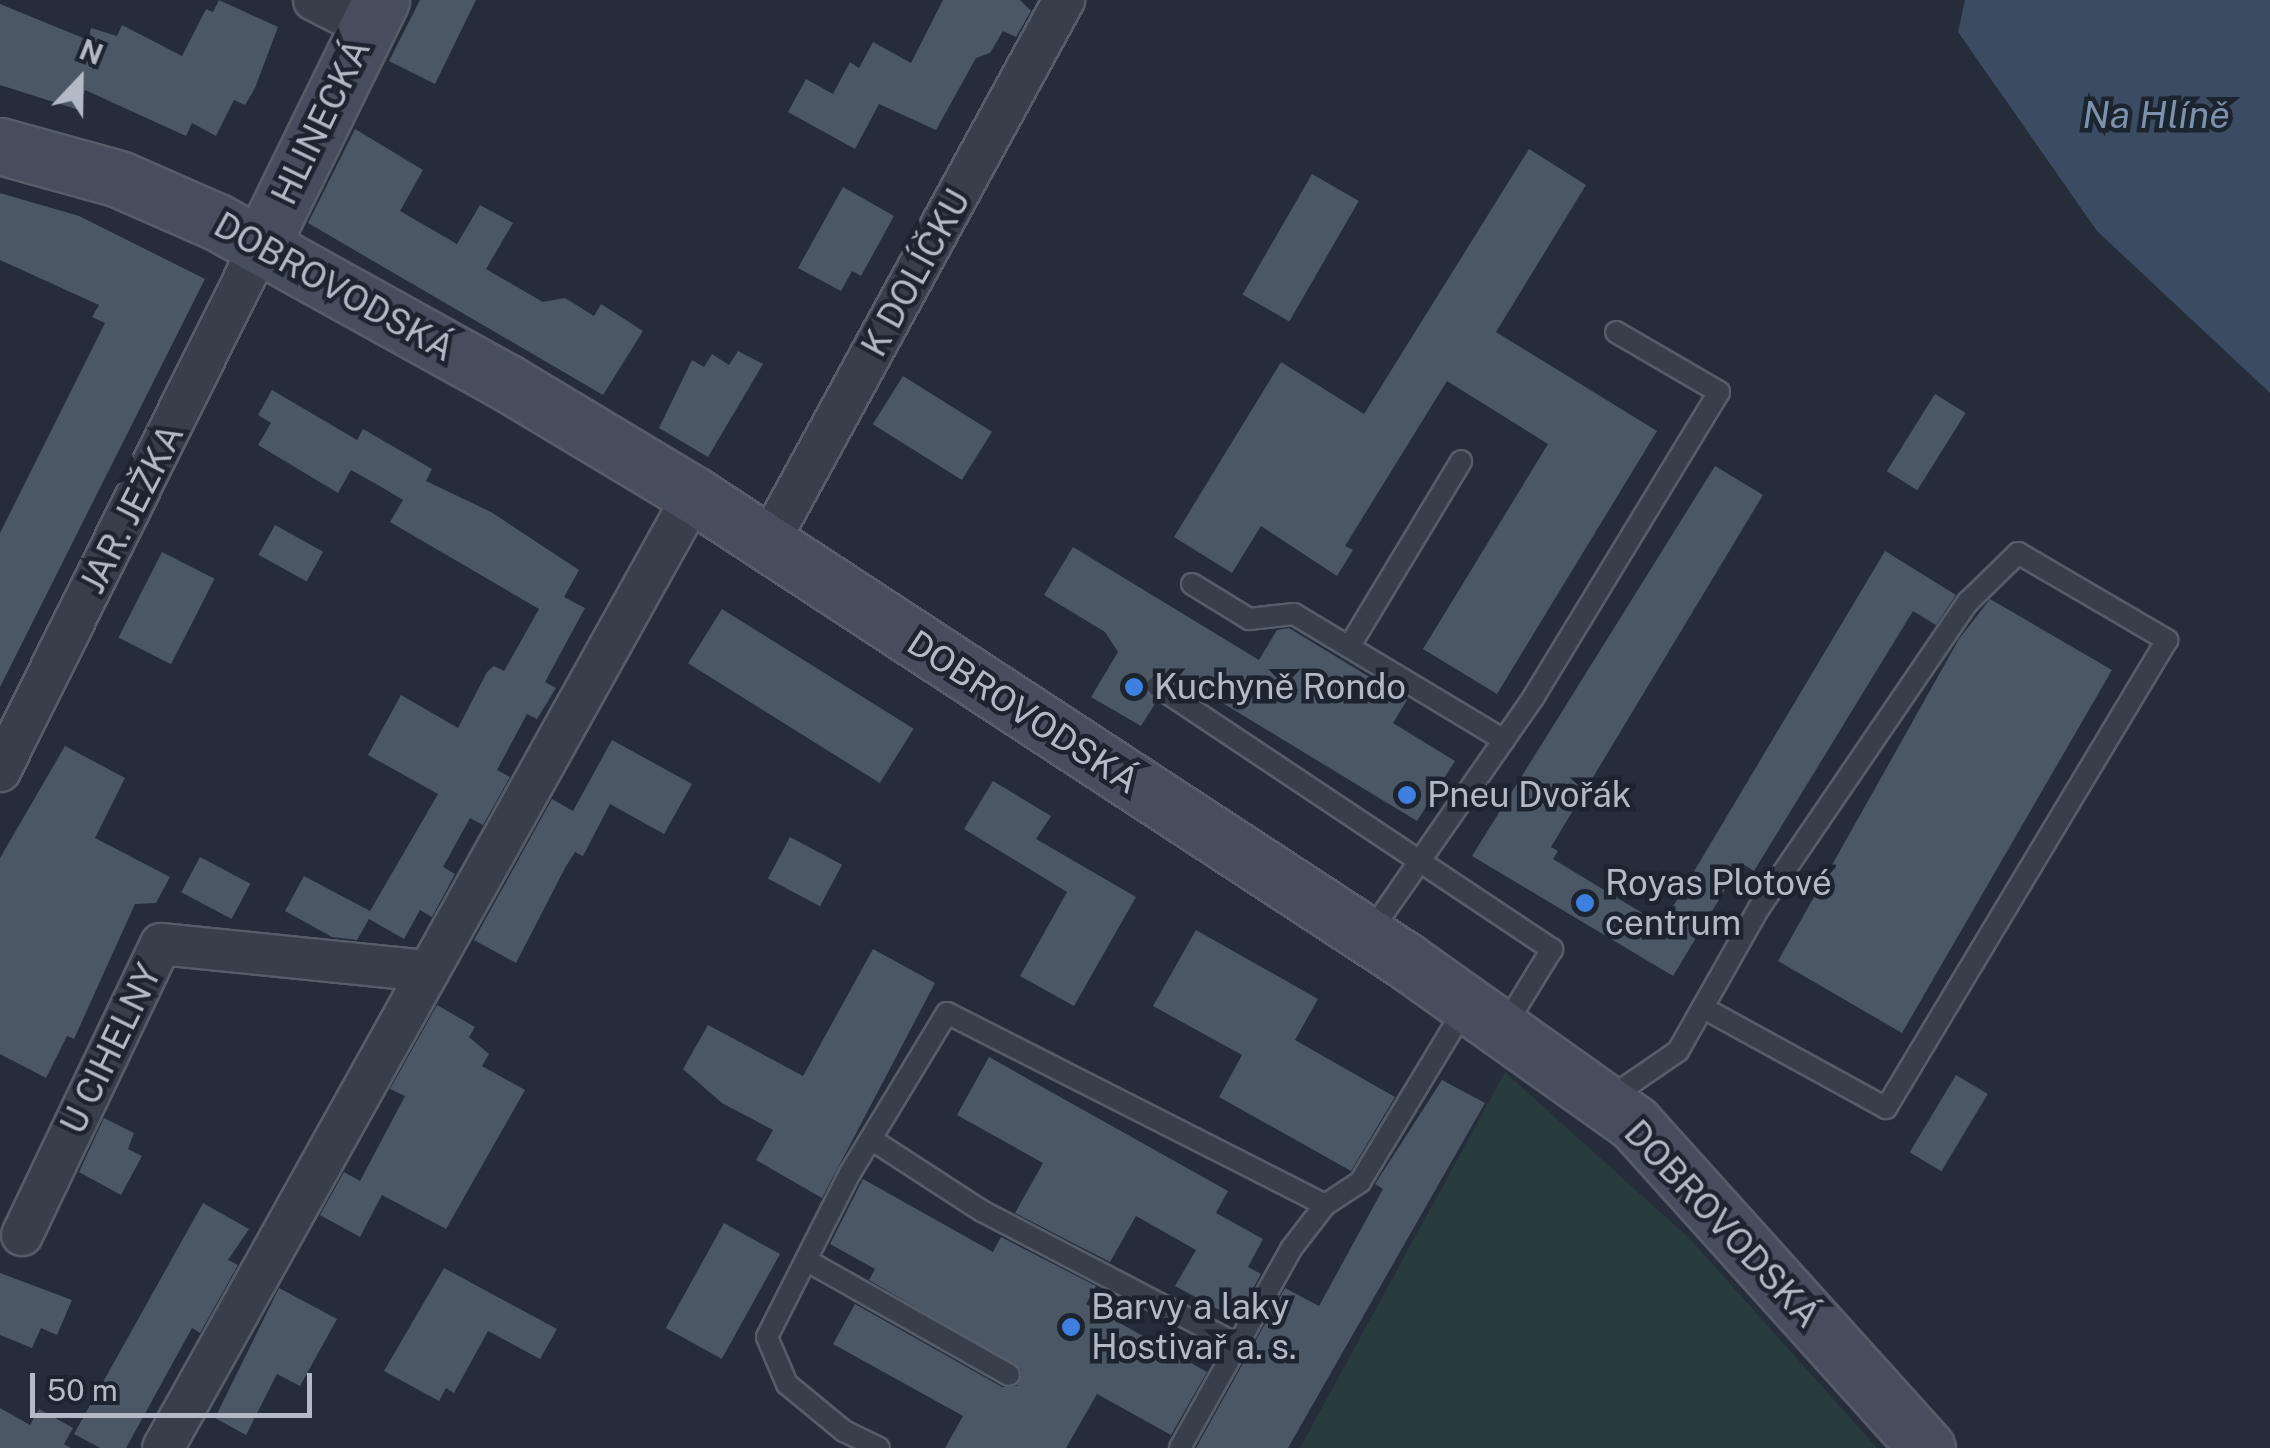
<!DOCTYPE html>
<html>
<head>
<meta charset="utf-8">
<style>
  body { margin:0 }
  #map { position:relative; width:2270px; height:1448px; overflow:hidden; background:#242d39; font-family:"Public Sans",sans-serif }
  div>[style] { position:absolute }
  .green>* { inset:0; background:#293c3d }
  .water>* { inset:0; background:#3a4b62 }
  .building>* { inset:0; background:#4c5765; transform-origin:0 0 }
  .roads { filter:drop-shadow(2px 0 #555d68) drop-shadow(-2px 0 #555d68) drop-shadow(0 2px #555d68) drop-shadow(0 -2px #555d68) }
  .lane>* { height:20px; margin:-10px; padding:0 10px; transform-origin:10px; border-radius:10px; background:#373f4a }
  .street>* { height:40px; margin:-20px; padding:0 20px; transform-origin:20px; border-radius:20px; background:#373f4a }
  .secondary>* { height:55px; margin:-27.5px; padding:0 27.5px; transform-origin:27.5px; border-radius:27.5px; background:#464e5d }
  .dots>* { width:28px; height:28px; translate:-50% -50%; box-sizing:border-box; border:5px solid #1c242f; border-radius:50% }
  span { translate:-50% -50%; white-space:nowrap; text-align:center; line-height:1.15; -webkit-text-stroke:9px #1c242f; paint-order:stroke }
  .street-label { font-size:35px; color:#b3bac6 }
  .poi-label { font-size:35px; color:#b3bac6 }
  .left { translate:0 -50%; text-align:left }
  .water-label { font-size:38px; color:#7c91ac; font-style:italic }
  .north { position:absolute; left:30px; top:30px; width:100px; height:100px; -webkit-text-stroke:8px #1c242f; paint-order:stroke; rotate:22deg; font-size:28px; font-weight:700; line-height:40px; text-align:center; color:#b3bac6 }
  .north::after { content:''; display:block; margin:auto; width:35px; height:45px; background:#b3bac6; clip-path:polygon(50% 0,100% 100%,50% 72%,0 100%) }
  .scale { position:absolute; left:30px; top:1373px; width:282px; height:45px; box-sizing:border-box; border:5px solid #b3bac6; border-top:0; padding-left:12px; font-size:30px; line-height:35px; white-space:nowrap; color:#b3bac6; -webkit-text-stroke:8px #1c242f; paint-order:stroke }
</style>
</head>
<body>
<div id="map">
  <div class="green">
    <i style="clip-path:polygon(1505px 1072px,1691px 1240px,1877px 1448px,1300px 1448px)"></i>
  </div>
  <div class="water">
    <i style="clip-path:polygon(1965px 0,2270px 0,2270px 393px,2097px 231px,1958px 32px)"></i>
  </div>
  <div class="building">
    <i style="clip-path:polygon(219px 0,278px 27px,255px 88px,245px 105px,234px 100px,216px 136px,192px 123px,186px 136px,85px 90px,79px 110px,0 85px,0 4px,88px 40px,91px 28px,117px 36px,122px 25px,182px 56px,206px 9px,213px 12px)"></i>
    <i style="clip-path:polygon(420px 0,476px 0,435px 84px,389px 61px)"></i>
    <i style="clip-path:polygon(943px 0,1020px 0,1031px 11px,1016px 37px,1003px 31px,990px 53px,976px 58px,936px 130px,879px 104px,855px 149px,788px 112px,806px 79px,833px 94px,850px 62px,859px 68px,873px 42px,911px 63px)"></i>
    <i style="clip-path:polygon(355px 129px,423px 170px,400px 211px,457px 244px,480px 205px,513px 223px,486px 269px,543px 302px,565px 298px,594px 316px,601px 304px,643px 331px,603px 395px,308px 223px)"></i>
    <i style="clip-path:polygon(1529px 149px,1586px 185px,1496px 332px,1657px 431px,1497px 694px,1423px 649px,1548px 444px,1447px 381px,1345px 546px,1353px 550px,1337px 576px,1261px 526px,1232px 573px,1174px 537px,1281px 362px,1364px 414px)"></i>
    <i style="left:1312px;top:174px;width:54px;height:139px;rotate:30deg"></i>
    <i style="clip-path:polygon(843px 187px,894px 216px,861px 276px,852px 271px,841px 291px,798px 268px)"></i>
    <i style="clip-path:polygon(0 193px,79px 216px,205px 279px,0 687px,0 533px,105px 323px,92px 317px,99px 305px,0 260px)"></i>
    <i style="clip-path:polygon(738px 351px,763px 364px,708px 457px,659px 428px,692px 360px,704px 367px,712px 354px,729px 365px)"></i>
    <i style="left:903px;top:376px;width:105px;height:57px;rotate:32deg"></i>
    <i style="clip-path:polygon(272px 390px,357px 440px,363px 429px,432px 469px,426px 481px,491px 512px,579px 570px,564px 597px,585px 608px,545px 682px,556px 688px,537px 719px,527px 714px,497px 770px,510px 777px,483px 825px,470px 818px,443px 867px,455px 874px,432px 917px,420px 910px,404px 939px,369px 919px,357px 940px,332px 937px,285px 911px,304px 876px,370px 911px,438px 794px,368px 755px,401px 695px,458px 728px,487px 672px,494px 666px,504px 671px,539px 609px,390px 522px,403px 500px,378px 485px,351px 470px,338px 493px,258px 445px,271px 423px,258px 415px)"></i>
    <i style="left:1935px;top:394px;width:36px;height:91px;rotate:32deg"></i>
    <i style="clip-path:polygon(1715px 466px,1763px 495px,1551px 847px,1558px 851px,1553px 859px,1662px 925px,1885px 551px,1956px 595px,1936px 625px,1913px 611px,1754px 871px,1741px 863px,1673px 976px,1472px 856px)"></i>
    <i style="left:275px;top:525px;width:55px;height:34px;rotate:29deg"></i>
    <i style="clip-path:polygon(1073px 547px,1259px 660px,1277px 630px,1289px 628px,1407px 700px,1393px 723px,1455px 761px,1417px 821px,1173px 673px,1145px 679px,1156px 702px,1141px 726px,1091px 697px,1118px 652px,1105px 632px,1044px 595px)"></i>
    <i style="left:162px;top:552px;width:59px;height:96px;rotate:27deg"></i>
    <i style="clip-path:polygon(1990px 599px,2112px 670px,1902px 1033px,1778px 961px,1959px 639px)"></i>
    <i style="left:722px;top:609px;width:226px;height:64px;rotate:32deg"></i>
    <i style="clip-path:polygon(612px 740px,692px 784px,664px 834px,610px 804px,583px 856px,575px 852px,565px 868px,516px 963px,474px 940px,552px 799px,573px 811px)"></i>
    <i style="clip-path:polygon(65px 746px,125px 778px,95px 838px,170px 877px,156px 903px,135px 904px,74px 1039px,67px 1036px,46px 1078px,0 1054px,0 858px)"></i>
    <i style="clip-path:polygon(993px 781px,1051px 816px,1036px 839px,1136px 897px,1074px 1006px,1020px 976px,1067px 892px,964px 829px)"></i>
    <i style="left:790px;top:837px;width:59px;height:47px;rotate:28deg"></i>
    <i style="left:200px;top:857px;width:57px;height:40px;rotate:28deg"></i>
    <i style="clip-path:polygon(1196px 930px,1318px 999px,1295px 1040px,1395px 1097px,1351px 1171px,1219px 1097px,1242px 1055px,1153px 1006px)"></i>
    <i style="clip-path:polygon(873px 949px,935px 983px,822px 1198px,756px 1160px,773px 1130px,722px 1103px,683px 1069px,708px 1025px,803px 1076px)"></i>
    <i style="clip-path:polygon(437px 1005px,475px 1027px,469px 1037px,489px 1054px,482px 1066px,525px 1090px,446px 1229px,382px 1195px,360px 1237px,320px 1215px,344px 1172px,360px 1181px,405px 1096px,390px 1089px)"></i>
    <i style="clip-path:polygon(989px 1057px,1228px 1191px,1216px 1213px,1263px 1239px,1248px 1267px,1261px 1274px,1236px 1319px,1175px 1286px,1196px 1250px,1136px 1216px,1110px 1262px,1015px 1213px,1043px 1163px,957px 1115px)"></i>
    <i style="left:1956px;top:1075px;width:37px;height:90px;rotate:31deg"></i>
    <i style="clip-path:polygon(1442px 1080px,1485px 1103px,1288px 1448px,1196px 1448px,1285px 1288px,1319px 1306px,1383px 1189px,1375px 1184px)"></i>
    <i style="clip-path:polygon(104px 1118px,134px 1133px,128px 1149px,142px 1156px,121px 1195px,79px 1172px)"></i>
    <i style="clip-path:polygon(863px 1179px,993px 1252px,1001px 1237px,1096px 1286px,1086px 1304px,1207px 1372px,1171px 1435px,1097px 1394px,1066px 1448px,945px 1448px,963px 1416px,833px 1344px,855px 1304px,1002px 1387px,1017px 1386px,1021px 1369px,869px 1280px,875px 1269px,830px 1244px)"></i>
    <i style="clip-path:polygon(203px 1203px,249px 1229px,228px 1260px,238px 1265px,200px 1333px,192px 1328px,126px 1448px,100px 1448px,74px 1434px)"></i>
    <i style="left:724px;top:1223px;width:64px;height:120px;rotate:29deg"></i>
    <i style="clip-path:polygon(444px 1268px,557px 1329px,540px 1359px,488px 1331px,454px 1393px,446px 1388px,439px 1401px,384px 1371px)"></i>
    <i style="clip-path:polygon(0 1273px,72px 1300px,57px 1335px,41px 1328px,32px 1348px,0 1335px)"></i>
    <i style="clip-path:polygon(279px 1288px,337px 1319px,300px 1386px,277px 1374px,246px 1435px,215px 1418px)"></i>
    <i style="clip-path:polygon(0 1408px,30px 1425px,39px 1409px,73px 1428px,64px 1444px,71px 1448px,0 1448px)"></i>
  </div>
  <div class="roads">
    <div class="lane">
      <i style="left:1192px;top:584px;width:67px;rotate:31.6deg"></i>
      <i style="left:1249px;top:619px;width:45px;rotate:-6.3deg"></i>
      <i style="left:1294px;top:614px;width:245px;rotate:31deg"></i>
      <i style="left:1349px;top:647px;width:217px;rotate:-58.9deg"></i>
      <i style="left:1157px;top:686px;width:475px;rotate:33.7deg"></i>
      <i style="left:1552px;top:949px;width:94px;rotate:121.5deg"></i>
      <i style="left:1369px;top:934px;width:287px;rotate:-55.2deg"></i>
      <i style="left:1533px;top:698px;width:358px;rotate:-58.7deg"></i>
      <i style="left:1719px;top:392px;width:119px;rotate:-149.8deg"></i>
      <i style="left:1608px;top:1099px;width:85px;rotate:-34.4deg"></i>
      <i style="left:1678px;top:1051px;width:164px;rotate:-60.5deg"></i>
      <i style="left:1759px;top:908px;width:371px;rotate:-55.7deg"></i>
      <i style="left:1968px;top:602px;width:70px;rotate:-44.4deg"></i>
      <i style="left:2018px;top:553px;width:173px;rotate:30.3deg"></i>
      <i style="left:2167px;top:640px;width:546px;rotate:120.98deg"></i>
      <i style="left:1886px;top:1108px;width:209px;rotate:-151.3deg"></i>
      <i style="left:871px;top:1139px;width:132px;rotate:33deg"></i>
      <i style="left:982px;top:1211px;width:289px;rotate:27.6deg"></i>
      <i style="left:806px;top:1260px;width:233px;rotate:29.5deg"></i>
      <i style="left:879px;top:1448px;width:39px;rotate:-154deg"></i>
      <i style="left:844px;top:1431px;width:74px;rotate:-140.5deg"></i>
      <i style="left:787px;top:1384px;width:51px;rotate:-113.1deg"></i>
      <i style="left:767px;top:1337px;width:184px;rotate:-63.2deg"></i>
      <i style="left:850px;top:1173px;width:187px;rotate:-58.8deg"></i>
      <i style="left:947px;top:1013px;width:424px;rotate:26.9deg"></i>
      <i style="left:1180px;top:1448px;width:228px;rotate:-60.8deg"></i>
      <i style="left:1291px;top:1249px;width:56px;rotate:-52.3deg"></i>
      <i style="left:1325px;top:1205px;width:42px;rotate:-33.3deg"></i>
      <i style="left:1360px;top:1182px;width:205px;rotate:-58.9deg"></i>
    </div>
    <div class="street">
      <i style="left:314px;top:0;width:59px;rotate:27deg"></i>
      <i style="left:767px;top:545px;width:621px;rotate:-61.41deg"></i>
      <i style="left:0;top:771px;width:587px;rotate:-63.61deg"></i>
      <i style="left:22px;top:1235px;width:322px;rotate:-64.5deg"></i>
      <i style="left:161px;top:944px;width:269px;rotate:5.8deg"></i>
      <i style="left:163px;top:1448px;width:1091px;rotate:-60.87deg"></i>
    </div>
    <div class="secondary">
      <i style="left:0;top:146px;width:123px;rotate:15.5deg"></i>
      <i style="left:119px;top:179px;width:107px;rotate:23.7deg"></i>
      <i style="left:217px;top:222px;width:330px;rotate:29deg"></i>
      <i style="left:506px;top:382px;width:219px;rotate:31deg"></i>
      <i style="left:694px;top:495px;width:851px;rotate:33.2deg"></i>
      <i style="left:1406px;top:961px;width:281px;rotate:35.4deg"></i>
      <i style="left:1635px;top:1124px;width:436px;rotate:48deg"></i>
      <i style="left:261px;top:245px;width:273px;rotate:-63.9deg"></i>
    </div>
  </div>
  <div class="dots">
    <i style="left:1134px;top:687px;background:#3f7fe0"></i>
    <i style="left:1407px;top:795px;background:#3f7fe0"></i>
    <i style="left:1585px;top:903px;background:#3f7fe0"></i>
    <i style="left:1071px;top:1327px;background:#3f7fe0"></i>
  </div>
  <div class="street-label">
    <span style="left:321px;top:122px;rotate:-64deg">HLINECKÁ</span>
    <span style="left:916px;top:273px;rotate:-61deg">K DOLÍČKU</span>
    <span style="left:334px;top:287px;rotate:29deg">DOBROVODSKÁ</span>
    <span style="left:132px;top:509px;rotate:-63deg">JAR. JEŽKA</span>
    <span style="left:1023px;top:712px;rotate:33deg">DOBROVODSKÁ</span>
    <span style="left:111px;top:1049px;rotate:-64deg">U CIHELNY</span>
    <span style="left:1722px;top:1224px;rotate:47deg">DOBROVODSKÁ</span>
  </div>
  <div class="poi-label">
    <span class="left" style="left:1154px;top:687px">Kuchyně Rondo</span>
    <span class="left" style="left:1427px;top:795px">Pneu Dvořák</span>
    <span class="left" style="left:1605px;top:903px">Royas Plotové<br>centrum</span>
    <span class="left" style="left:1091px;top:1327px">Barvy a laky<br>Hostivař a. s.</span>
  </div>
  <div class="water-label">
    <span style="left:2156px;top:115px">Na Hlíně</span>
  </div>
  <div class="north">N</div>
  <div class="scale">50 m</div>
</div>
</body>
</html>
